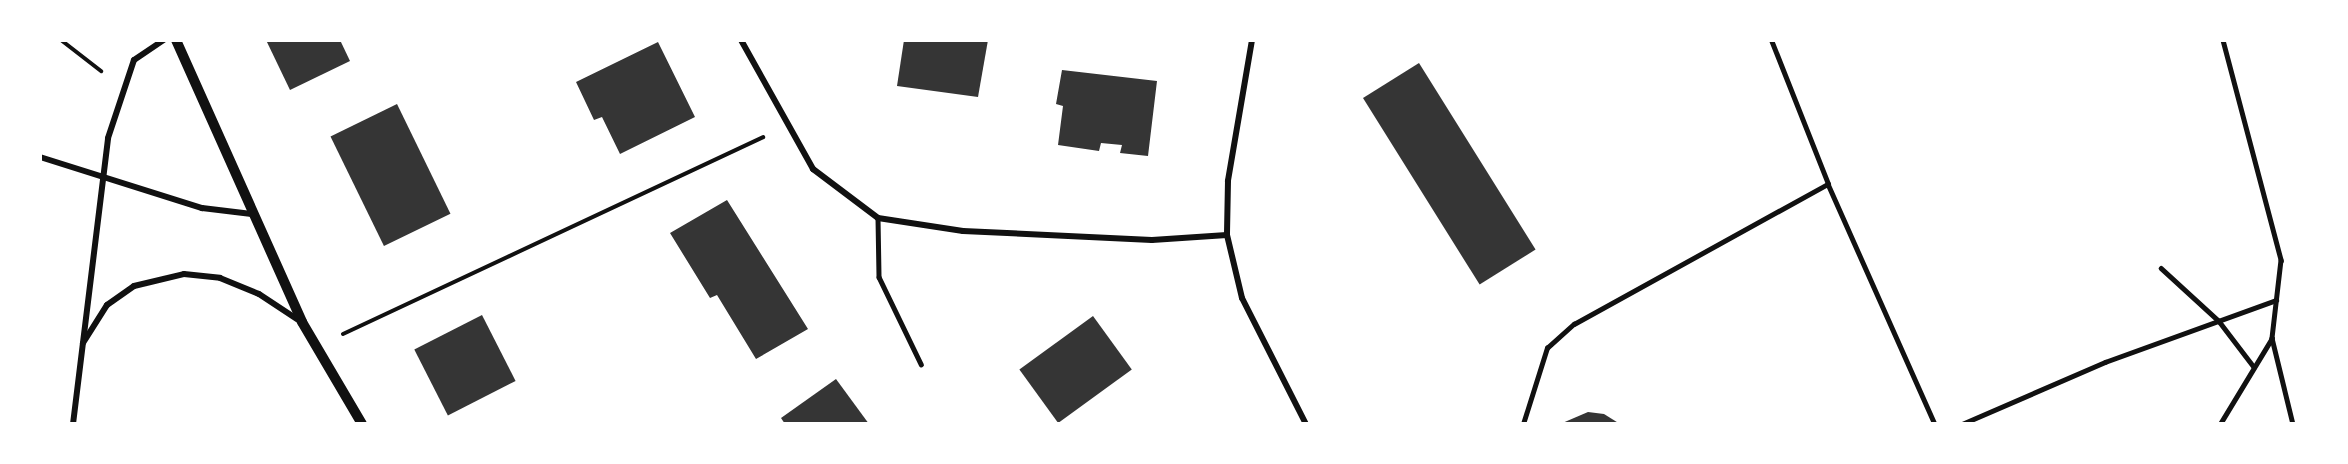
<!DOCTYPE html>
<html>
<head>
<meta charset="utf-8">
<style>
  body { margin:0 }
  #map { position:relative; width:2348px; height:464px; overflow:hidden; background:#fff; font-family:Poppins,sans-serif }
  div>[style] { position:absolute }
  .building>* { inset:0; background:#353535; transform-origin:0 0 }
  .path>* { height:4px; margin:-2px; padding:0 2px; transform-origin:2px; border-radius:2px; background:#111 }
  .service>* { height:4.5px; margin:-2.25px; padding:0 2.25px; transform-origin:2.25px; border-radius:2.25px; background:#111 }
  .minor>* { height:6px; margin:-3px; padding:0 3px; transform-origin:3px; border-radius:3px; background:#111 }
  .tertiary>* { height:10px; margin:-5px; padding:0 5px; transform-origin:5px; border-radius:5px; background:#111 }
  span { translate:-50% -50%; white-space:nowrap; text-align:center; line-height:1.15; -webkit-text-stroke:4.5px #fff; paint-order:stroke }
  .frame { position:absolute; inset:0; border:42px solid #fff; pointer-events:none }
</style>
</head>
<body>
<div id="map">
  <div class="building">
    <i style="clip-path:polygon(266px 40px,340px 40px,350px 61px,290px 90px)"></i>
    <i style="clip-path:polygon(904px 40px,988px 40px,978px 97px,897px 86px)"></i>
    <i style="clip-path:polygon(658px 42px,695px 117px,620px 154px,602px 117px,594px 120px,576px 82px)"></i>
    <i style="left:1419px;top:63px;width:220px;height:66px;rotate:58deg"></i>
    <i style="clip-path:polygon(1062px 70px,1157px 81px,1148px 156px,1120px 153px,1122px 145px,1101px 143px,1099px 151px,1058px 145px,1063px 106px,1056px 104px)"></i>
    <i style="left:397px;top:104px;width:122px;height:74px;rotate:64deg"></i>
    <i style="clip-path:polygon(727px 200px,808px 329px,756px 359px,717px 295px,710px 298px,670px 233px)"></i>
    <i style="left:482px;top:315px;width:74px;height:76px;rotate:63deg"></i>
    <i style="left:1093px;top:316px;width:66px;height:91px;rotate:54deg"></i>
    <i style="clip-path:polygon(836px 379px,869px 424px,785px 424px,781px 418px)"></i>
    <i style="clip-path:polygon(1588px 412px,1604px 414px,1620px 424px,1560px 424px)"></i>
  </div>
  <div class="path">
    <i style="left:61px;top:40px;width:51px;rotate:37.8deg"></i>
    <i style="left:343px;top:334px;width:464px;rotate:-25.1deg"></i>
  </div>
  <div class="service">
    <i style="left:2223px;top:40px;width:228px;rotate:75.2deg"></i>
    <i style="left:2281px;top:260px;width:79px;rotate:96.6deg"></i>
    <i style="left:2272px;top:338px;width:89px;rotate:76.3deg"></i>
    <i style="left:1828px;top:184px;width:263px;rotate:66deg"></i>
    <i style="left:878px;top:218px;width:59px;rotate:89deg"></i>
    <i style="left:879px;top:277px;width:97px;rotate:64.2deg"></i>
    <i style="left:2161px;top:268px;width:79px;rotate:42.4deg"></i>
    <i style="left:2219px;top:321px;width:58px;rotate:52.7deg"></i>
    <i style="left:1523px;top:424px;width:80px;rotate:-72.5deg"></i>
    <i style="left:1547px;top:348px;width:36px;rotate:-42deg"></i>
    <i style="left:1574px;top:324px;width:290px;rotate:-28.9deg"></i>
    <i style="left:1828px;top:184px;width:155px;rotate:-111.6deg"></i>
    <i style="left:1962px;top:424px;width:156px;rotate:-23.4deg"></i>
    <i style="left:2105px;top:362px;width:182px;rotate:-19.9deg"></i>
    <i style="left:2220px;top:424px;width:100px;rotate:-58.8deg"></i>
  </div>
  <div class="minor">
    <i style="left:741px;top:40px;width:148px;rotate:60.8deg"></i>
    <i style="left:813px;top:169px;width:81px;rotate:37deg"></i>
    <i style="left:878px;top:218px;width:86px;rotate:8.7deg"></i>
    <i style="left:963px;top:231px;width:189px;rotate:2.7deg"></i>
    <i style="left:1152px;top:240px;width:75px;rotate:-3.8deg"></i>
    <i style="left:1252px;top:40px;width:143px;rotate:99.7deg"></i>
    <i style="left:1228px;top:181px;width:54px;rotate:91.1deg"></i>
    <i style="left:1227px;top:235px;width:65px;rotate:76.6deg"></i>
    <i style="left:1242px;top:298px;width:141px;rotate:63.1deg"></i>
    <i style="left:40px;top:157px;width:170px;rotate:17.5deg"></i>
    <i style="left:202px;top:208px;width:50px;rotate:6.8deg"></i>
    <i style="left:83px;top:343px;width:45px;rotate:-57.7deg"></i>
    <i style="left:107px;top:305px;width:33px;rotate:-35deg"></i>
    <i style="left:134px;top:286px;width:51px;rotate:-13.5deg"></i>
    <i style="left:184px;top:274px;width:36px;rotate:6deg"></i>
    <i style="left:220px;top:278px;width:42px;rotate:22.3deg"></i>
    <i style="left:259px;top:294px;width:49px;rotate:33.4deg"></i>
    <i style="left:73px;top:424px;width:288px;rotate:-83deg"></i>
    <i style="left:108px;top:138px;width:82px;rotate:-71.6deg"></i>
    <i style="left:134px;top:60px;width:36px;rotate:-34deg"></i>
  </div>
  <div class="tertiary">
    <i style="left:176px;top:40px;width:309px;rotate:65.9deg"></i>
    <i style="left:302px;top:322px;width:118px;rotate:59.5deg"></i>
  </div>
  <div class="frame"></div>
</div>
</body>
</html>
